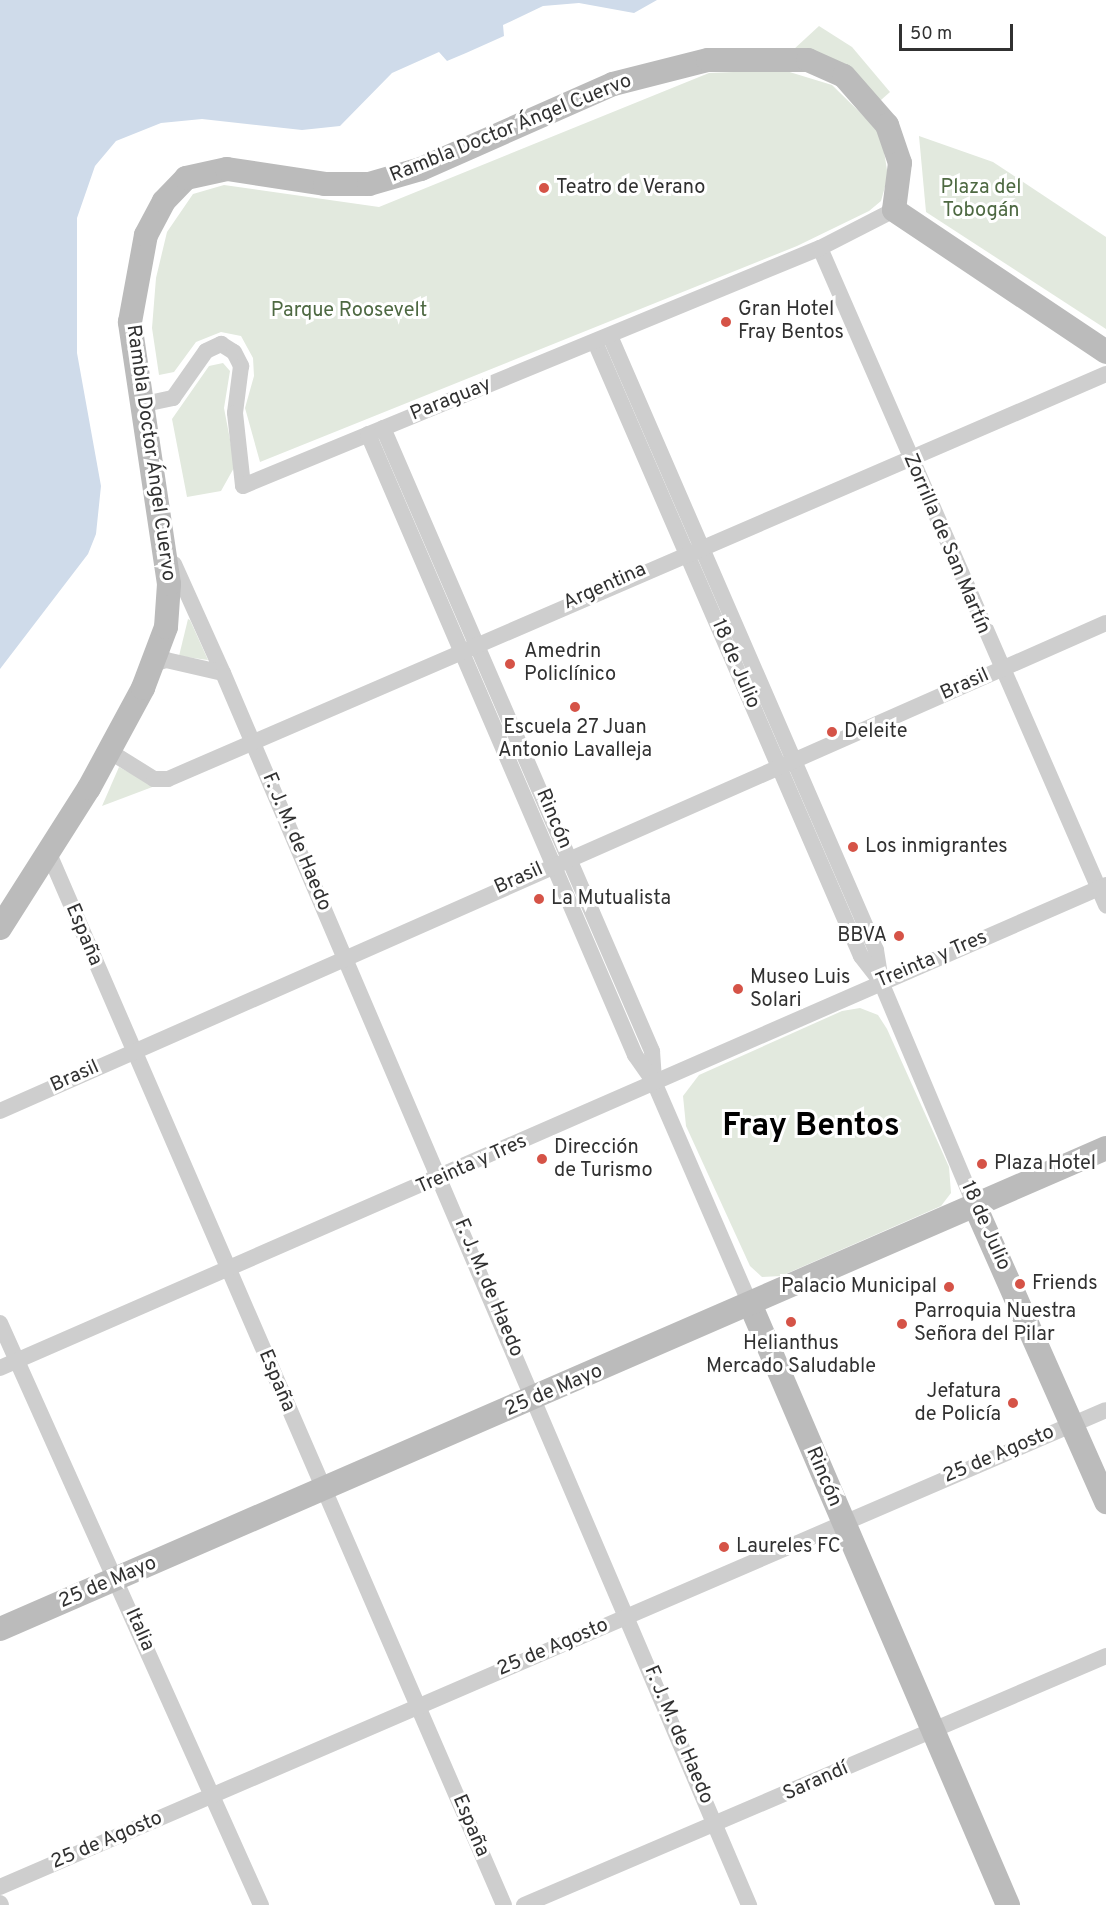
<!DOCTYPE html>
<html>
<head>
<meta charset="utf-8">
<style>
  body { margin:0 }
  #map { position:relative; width:1106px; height:1905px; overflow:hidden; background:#fff; font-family:Overpass,sans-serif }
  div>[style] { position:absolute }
  .green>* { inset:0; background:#e2e9de }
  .water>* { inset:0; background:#cfdbea }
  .street>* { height:16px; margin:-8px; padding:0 8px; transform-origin:8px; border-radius:8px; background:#cecece }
  .secondary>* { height:24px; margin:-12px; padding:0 12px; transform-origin:12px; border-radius:12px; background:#bbb }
  .dots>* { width:16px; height:16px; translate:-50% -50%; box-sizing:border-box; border:3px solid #fff; border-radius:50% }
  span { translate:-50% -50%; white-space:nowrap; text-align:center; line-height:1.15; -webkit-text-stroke:6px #fff; paint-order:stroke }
  .street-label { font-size:20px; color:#313131 }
  .poi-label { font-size:20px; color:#313131 }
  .left { translate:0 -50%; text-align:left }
  .right { translate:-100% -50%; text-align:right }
  .park-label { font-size:20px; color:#4e6942 }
  .town-label { font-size:32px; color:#000; font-weight:700 }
  .scale { position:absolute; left:899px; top:24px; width:114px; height:27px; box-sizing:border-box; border:3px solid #313131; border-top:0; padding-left:8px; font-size:18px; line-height:21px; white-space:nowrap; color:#313131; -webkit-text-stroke:4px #fff; paint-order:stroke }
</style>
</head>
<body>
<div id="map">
  <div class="green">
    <i style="clip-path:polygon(819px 26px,852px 47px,890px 92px,881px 100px,793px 50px)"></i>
    <i style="clip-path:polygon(783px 70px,832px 85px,881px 133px,888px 176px,881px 201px,869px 211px,797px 246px,260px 462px,245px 408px,254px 376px,253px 358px,241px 336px,221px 332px,196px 342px,174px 372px,159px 375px,152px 328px,156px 278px,167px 232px,193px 194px,224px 185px,379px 207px,709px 73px)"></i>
    <i style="clip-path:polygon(919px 136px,993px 162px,1106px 237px,1106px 329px,926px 212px)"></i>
    <i style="clip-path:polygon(223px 363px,230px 371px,224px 408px,235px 466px,221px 491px,187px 497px,172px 419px,209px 366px)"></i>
    <i style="clip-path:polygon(188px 619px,190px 620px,208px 660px,179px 656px)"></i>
    <i style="clip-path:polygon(119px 767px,155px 786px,102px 806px)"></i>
    <i style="clip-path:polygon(860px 1008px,878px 1015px,887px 1029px,949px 1167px,951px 1193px,941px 1206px,781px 1276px,762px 1277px,750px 1266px,686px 1126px,683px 1096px,699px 1075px,842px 1011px)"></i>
  </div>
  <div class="water">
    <i style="clip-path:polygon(0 0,657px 0,634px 13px,579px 3px,543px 6px,503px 25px,504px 36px,466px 53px,447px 61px,439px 52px,392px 73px,340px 126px,302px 130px,202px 119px,161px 123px,116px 141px,95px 166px,77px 218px,77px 353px,101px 486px,96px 534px,88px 554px,0 669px)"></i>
  </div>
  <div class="street">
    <i style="left:820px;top:248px;width:717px;rotate:66.48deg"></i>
    <i style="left:610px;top:336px;width:669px;rotate:66.58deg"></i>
    <i style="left:876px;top:950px;width:32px;rotate:81deg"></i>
    <i style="left:881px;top:982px;width:243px;rotate:67.2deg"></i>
    <i style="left:595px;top:342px;width:669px;rotate:66.58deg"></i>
    <i style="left:861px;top:956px;width:33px;rotate:52deg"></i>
    <i style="left:140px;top:405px;width:34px;rotate:-12deg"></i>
    <i style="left:173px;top:398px;width:57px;rotate:-54.9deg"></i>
    <i style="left:206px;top:351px;width:17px;rotate:-25deg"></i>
    <i style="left:221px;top:344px;width:15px;rotate:32deg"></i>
    <i style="left:234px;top:352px;width:16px;rotate:63deg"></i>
    <i style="left:241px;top:366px;width:47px;rotate:97.3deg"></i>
    <i style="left:235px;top:413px;width:73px;rotate:83.7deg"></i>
    <i style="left:243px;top:486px;width:624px;rotate:-22.42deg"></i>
    <i style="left:820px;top:248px;width:83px;rotate:-27.2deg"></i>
    <i style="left:383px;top:428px;width:679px;rotate:66.65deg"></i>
    <i style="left:652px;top:1051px;width:31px;rotate:86deg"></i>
    <i style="left:368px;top:434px;width:676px;rotate:66.73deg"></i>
    <i style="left:635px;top:1055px;width:33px;rotate:55deg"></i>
    <i style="left:654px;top:1082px;width:244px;rotate:66.6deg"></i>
    <i style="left:174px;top:564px;width:120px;rotate:65.8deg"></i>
    <i style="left:153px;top:664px;width:14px;rotate:-17deg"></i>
    <i style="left:166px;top:660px;width:58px;rotate:12.8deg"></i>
    <i style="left:223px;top:673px;width:1340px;rotate:66.88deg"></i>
    <i style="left:109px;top:751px;width:53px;rotate:31.9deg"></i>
    <i style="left:154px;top:779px;width:14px"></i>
    <i style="left:168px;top:779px;width:1022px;rotate:-23.35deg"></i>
    <i style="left:50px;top:856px;width:1143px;rotate:66.6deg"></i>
    <i style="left:0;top:1111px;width:1209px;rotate:-23.81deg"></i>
    <i style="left:0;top:1323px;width:638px;rotate:65.85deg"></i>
    <i style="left:0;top:1368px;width:1207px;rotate:-23.59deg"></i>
    <i style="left:0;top:1887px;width:1204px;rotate:-23.33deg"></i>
    <i style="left:0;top:1903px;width:2px;rotate:63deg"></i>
    <i style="left:524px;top:1905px;width:633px;rotate:-23.16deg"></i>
  </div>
  <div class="secondary">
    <i style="left:0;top:928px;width:166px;rotate:-57.6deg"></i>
    <i style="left:89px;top:788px;width:114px;rotate:-61.6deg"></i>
    <i style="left:143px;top:688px;width:65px;rotate:-69.3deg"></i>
    <i style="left:166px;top:627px;width:43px;rotate:-86deg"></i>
    <i style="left:169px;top:584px;width:265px;rotate:-98.5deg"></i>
    <i style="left:130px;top:322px;width:88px;rotate:-79.6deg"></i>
    <i style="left:146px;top:235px;width:38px;rotate:-62deg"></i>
    <i style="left:164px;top:201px;width:32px;rotate:-46deg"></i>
    <i style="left:186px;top:178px;width:42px;rotate:-12.4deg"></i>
    <i style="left:227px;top:169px;width:99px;rotate:8.7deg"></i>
    <i style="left:325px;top:184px;width:44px"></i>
    <i style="left:369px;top:184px;width:54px;rotate:-16.1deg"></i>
    <i style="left:421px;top:169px;width:210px;rotate:-23.9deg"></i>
    <i style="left:613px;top:84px;width:98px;rotate:-14.2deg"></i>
    <i style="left:708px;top:60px;width:100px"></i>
    <i style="left:808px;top:60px;width:39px;rotate:24deg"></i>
    <i style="left:844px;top:76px;width:65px;rotate:48.7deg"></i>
    <i style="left:887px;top:125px;width:40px;rotate:71.1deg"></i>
    <i style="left:900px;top:163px;width:47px;rotate:97.3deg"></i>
    <i style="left:894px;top:210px;width:255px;rotate:33.8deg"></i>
    <i style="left:975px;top:1206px;width:324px;rotate:66.1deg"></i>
    <i style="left:751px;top:1306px;width:652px;rotate:66.78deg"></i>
    <i style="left:0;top:1629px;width:1206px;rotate:-23.5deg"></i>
  </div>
  <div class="dots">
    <i style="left:544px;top:188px;background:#d55347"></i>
    <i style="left:726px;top:322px;background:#d55347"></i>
    <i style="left:510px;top:664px;background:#d55347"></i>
    <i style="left:575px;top:707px;background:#d55347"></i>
    <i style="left:832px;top:732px;background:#d55347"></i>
    <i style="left:853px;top:847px;background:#d55347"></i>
    <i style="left:539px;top:899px;background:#d55347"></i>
    <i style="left:899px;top:936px;background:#d55347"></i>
    <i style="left:738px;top:989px;background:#d55347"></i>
    <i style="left:542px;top:1159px;background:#d55347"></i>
    <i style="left:982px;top:1164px;background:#d55347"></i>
    <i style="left:1020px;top:1284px;background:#d55347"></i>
    <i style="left:949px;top:1287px;background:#d55347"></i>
    <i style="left:791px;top:1322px;background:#d55347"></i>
    <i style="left:902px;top:1324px;background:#d55347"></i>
    <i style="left:1013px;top:1403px;background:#d55347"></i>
    <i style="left:724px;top:1547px;background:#d55347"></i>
  </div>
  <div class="street-label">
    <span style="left:511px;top:129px;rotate:-22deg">Rambla Doctor Ángel Cuervo</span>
    <span style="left:451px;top:400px;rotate:-22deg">Paraguay</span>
    <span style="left:150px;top:453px;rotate:82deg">Rambla Doctor Ángel Cuervo</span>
    <span style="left:946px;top:544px;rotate:67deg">Zorrilla de San Martín</span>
    <span style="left:605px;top:587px;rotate:-24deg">Argentina</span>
    <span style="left:735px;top:664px;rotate:67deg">18 de Julio</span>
    <span style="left:965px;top:685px;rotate:-24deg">Brasil</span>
    <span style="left:553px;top:819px;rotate:67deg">Rincón</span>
    <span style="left:296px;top:842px;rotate:67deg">F. J. M. de Haedo</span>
    <span style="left:519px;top:879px;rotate:-24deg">Brasil</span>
    <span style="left:83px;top:935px;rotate:67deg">España</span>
    <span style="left:932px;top:960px;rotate:-23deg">Treinta y Tres</span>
    <span style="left:75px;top:1077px;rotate:-24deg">Brasil</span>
    <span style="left:472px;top:1165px;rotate:-24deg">Treinta y Tres</span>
    <span style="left:985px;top:1226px;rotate:66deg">18 de Julio</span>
    <span style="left:488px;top:1288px;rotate:67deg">F. J. M. de Haedo</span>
    <span style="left:276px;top:1381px;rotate:67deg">España</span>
    <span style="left:554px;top:1391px;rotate:-23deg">25 de Mayo</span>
    <span style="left:999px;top:1455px;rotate:-23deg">25 de Agosto</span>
    <span style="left:823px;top:1477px;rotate:67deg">Rincón</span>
    <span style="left:108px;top:1583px;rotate:-23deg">25 de Mayo</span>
    <span style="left:139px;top:1630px;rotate:66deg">Italia</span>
    <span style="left:553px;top:1648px;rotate:-23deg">25 de Agosto</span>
    <span style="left:678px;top:1735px;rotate:67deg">F. J. M. de Haedo</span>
    <span style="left:816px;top:1782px;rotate:-24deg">Sarandí</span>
    <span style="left:470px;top:1826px;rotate:67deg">España</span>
    <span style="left:107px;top:1841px;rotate:-23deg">25 de Agosto</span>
  </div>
  <div class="poi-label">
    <span class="left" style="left:556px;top:188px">Teatro de Verano</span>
    <span class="left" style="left:738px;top:322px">Gran Hotel<br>Fray Bentos</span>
    <span class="left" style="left:524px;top:664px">Amedrin<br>Policlínico</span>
    <span style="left:575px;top:740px">Escuela 27 Juan<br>Antonio Lavalleja</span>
    <span class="left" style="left:844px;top:732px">Deleite</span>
    <span class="left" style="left:865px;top:847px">Los inmigrantes</span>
    <span class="left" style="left:551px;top:899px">La Mutualista</span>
    <span class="right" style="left:887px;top:936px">BBVA</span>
    <span class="left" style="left:750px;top:990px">Museo Luis<br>Solari</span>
    <span class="left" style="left:554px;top:1160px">Dirección<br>de Turismo</span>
    <span class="left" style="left:994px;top:1164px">Plaza Hotel</span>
    <span class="left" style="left:1032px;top:1284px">Friends</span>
    <span class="right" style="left:937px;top:1287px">Palacio Municipal</span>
    <span class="left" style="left:914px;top:1324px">Parroquia Nuestra<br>Señora del Pilar</span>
    <span style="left:791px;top:1356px">Helianthus<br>Mercado Saludable</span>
    <span class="right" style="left:1001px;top:1404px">Jefatura<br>de Policía</span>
    <span class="left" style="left:736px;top:1547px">Laureles FC</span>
  </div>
  <div class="park-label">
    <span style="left:981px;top:200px">Plaza del<br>Tobogán</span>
    <span style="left:349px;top:311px">Parque Roosevelt</span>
  </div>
  <div class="town-label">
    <span style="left:811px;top:1127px">Fray Bentos</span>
  </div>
  <div class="scale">50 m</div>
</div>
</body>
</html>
